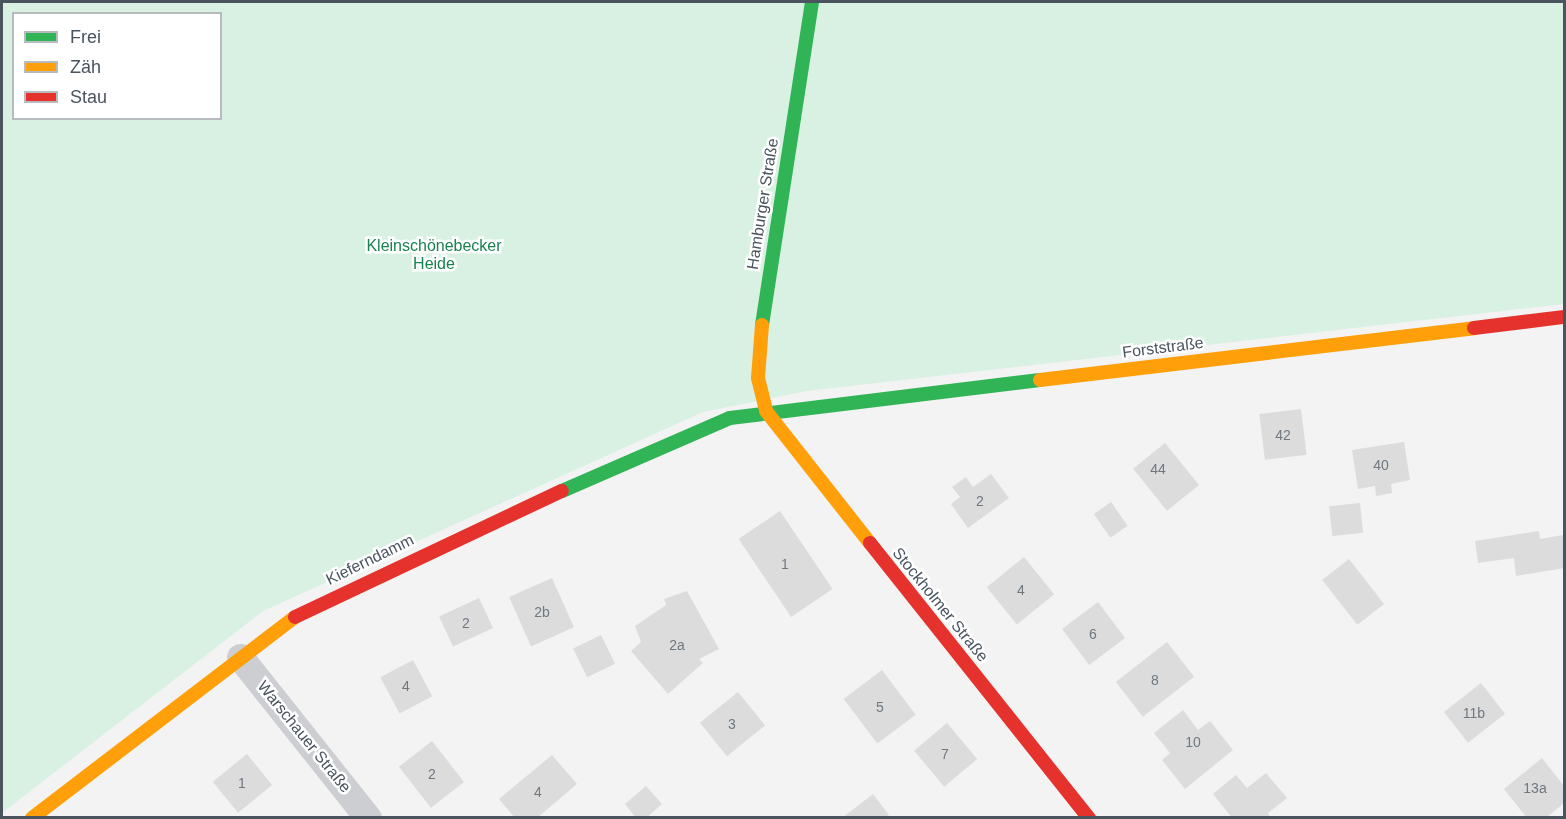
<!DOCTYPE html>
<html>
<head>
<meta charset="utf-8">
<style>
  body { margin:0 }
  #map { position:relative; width:1566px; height:819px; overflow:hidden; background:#f3f3f3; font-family:Helvetica,sans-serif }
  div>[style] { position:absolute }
  .green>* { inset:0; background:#d8f1e2 }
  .building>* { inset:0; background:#dcdcdd; transform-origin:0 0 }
  .street>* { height:27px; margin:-13.5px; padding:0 13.5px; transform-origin:13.5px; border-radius:13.5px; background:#ccced1 }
  .fast>* { height:14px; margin:-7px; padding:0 7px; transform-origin:7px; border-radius:7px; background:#30b455 }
  .slow>* { height:14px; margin:-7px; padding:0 7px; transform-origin:7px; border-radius:7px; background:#ff9f0a }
  .jam>* { height:14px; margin:-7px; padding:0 7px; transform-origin:7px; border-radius:7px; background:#e5322d }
  span { translate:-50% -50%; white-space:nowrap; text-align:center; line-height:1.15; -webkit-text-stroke:5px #fff; paint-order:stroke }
  .number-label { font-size:14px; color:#6f777f }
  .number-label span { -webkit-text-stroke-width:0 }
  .street-label { font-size:16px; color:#4a545f }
  .park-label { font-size:16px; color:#198251 }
  .frame { position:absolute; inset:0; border:3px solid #4a545f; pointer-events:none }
  .legend { position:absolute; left:12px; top:12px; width:210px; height:108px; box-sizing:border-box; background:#fff; border:2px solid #b7bbbf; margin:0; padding:8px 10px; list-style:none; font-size:18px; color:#4a545f }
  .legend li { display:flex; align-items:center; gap:12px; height:30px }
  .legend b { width:30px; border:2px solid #b7bbbf }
</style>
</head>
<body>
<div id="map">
  <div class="green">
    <i style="clip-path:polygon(evenodd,2px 2px,1564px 2px,1564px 304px,807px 391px,703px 412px,263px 611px,2px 813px,2px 2px,14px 14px,220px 14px,220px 118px,14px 118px,14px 14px)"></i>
  </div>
  <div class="building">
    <i style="left:1301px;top:409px;width:46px;height:42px;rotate:83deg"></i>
    <i style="clip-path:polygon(1404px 442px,1410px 480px,1391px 484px,1392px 493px,1376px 496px,1375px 486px,1358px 489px,1352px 450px)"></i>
    <i style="left:1165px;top:443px;width:54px;height:41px;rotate:51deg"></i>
    <i style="clip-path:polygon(991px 474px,1009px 498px,968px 528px,951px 504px,960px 497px,952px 487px,966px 477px,973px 487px)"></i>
    <i style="left:1111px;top:502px;width:29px;height:21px;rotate:55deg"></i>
    <i style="left:1360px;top:503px;width:30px;height:31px;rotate:84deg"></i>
    <i style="left:780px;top:511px;width:94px;height:50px;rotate:56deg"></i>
    <i style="clip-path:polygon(1539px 531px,1540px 539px,1563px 535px,1564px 568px,1516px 576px,1514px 558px,1478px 563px,1475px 541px)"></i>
    <i style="left:1024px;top:557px;width:48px;height:48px;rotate:51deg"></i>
    <i style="left:1349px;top:559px;width:57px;height:34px;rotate:52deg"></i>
    <i style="left:552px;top:578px;width:54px;height:47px;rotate:66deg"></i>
    <i style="clip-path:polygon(687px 591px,719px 649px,699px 659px,703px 663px,668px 694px,631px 651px,641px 642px,635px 626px,666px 605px,664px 599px)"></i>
    <i style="left:479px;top:598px;width:33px;height:44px;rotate:65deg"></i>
    <i style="left:1098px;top:602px;width:45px;height:45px;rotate:53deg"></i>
    <i style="left:601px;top:635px;width:32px;height:31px;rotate:64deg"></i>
    <i style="left:1167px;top:642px;width:44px;height:65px;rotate:52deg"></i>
    <i style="left:413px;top:660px;width:41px;height:37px;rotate:62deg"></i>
    <i style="left:882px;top:670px;width:56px;height:48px;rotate:53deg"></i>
    <i style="left:1481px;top:683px;width:39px;height:47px;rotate:52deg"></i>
    <i style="left:738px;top:692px;width:43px;height:49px;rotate:51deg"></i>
    <i style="clip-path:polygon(1183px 710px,1198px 730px,1210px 721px,1233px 750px,1185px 789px,1162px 760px,1170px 753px,1154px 733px)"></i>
    <i style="left:947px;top:723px;width:47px;height:43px;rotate:50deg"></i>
    <i style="left:432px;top:741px;width:52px;height:42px;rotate:52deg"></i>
    <i style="left:247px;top:754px;width:40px;height:44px;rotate:51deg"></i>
    <i style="clip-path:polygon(552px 755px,577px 784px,537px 818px,515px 818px,499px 799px)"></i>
    <i style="clip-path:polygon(1542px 758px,1564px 786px,1564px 803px,1546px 818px,1527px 818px,1504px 789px)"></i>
    <i style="clip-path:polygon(1266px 773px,1287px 798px,1268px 813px,1271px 818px,1232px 818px,1213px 794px,1236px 775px,1247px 788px)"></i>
    <i style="clip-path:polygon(646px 786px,662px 804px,646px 818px,636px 818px,625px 804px)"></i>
    <i style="clip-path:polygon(873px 794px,889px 815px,885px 818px,842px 818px)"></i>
  </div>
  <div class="street">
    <i style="left:240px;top:657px;width:206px;rotate:51.5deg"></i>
  </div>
  <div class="fast">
    <i style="left:762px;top:325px;width:327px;rotate:-81.2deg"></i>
    <i style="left:562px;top:491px;width:183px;rotate:-23.5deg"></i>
    <i style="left:730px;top:418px;width:312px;rotate:-7deg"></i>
  </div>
  <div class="slow">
    <i style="left:762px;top:325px;width:53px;rotate:94.3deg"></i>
    <i style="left:758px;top:378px;width:34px;rotate:76deg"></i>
    <i style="left:766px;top:411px;width:168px;rotate:51.8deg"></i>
    <i style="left:1040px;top:380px;width:437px;rotate:-6.8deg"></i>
    <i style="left:32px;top:818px;width:331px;rotate:-37.4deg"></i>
  </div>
  <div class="jam">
    <i style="left:1474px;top:328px;width:91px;rotate:-7deg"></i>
    <i style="left:870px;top:543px;width:352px;rotate:51.5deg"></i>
    <i style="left:295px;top:617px;width:295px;rotate:-25.3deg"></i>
  </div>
  <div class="number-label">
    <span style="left:1283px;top:435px">42</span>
    <span style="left:1381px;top:465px">40</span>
    <span style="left:1158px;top:469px">44</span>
    <span style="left:980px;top:501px">2</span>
    <span style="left:785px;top:564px">1</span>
    <span style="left:1021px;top:590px">4</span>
    <span style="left:542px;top:612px">2b</span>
    <span style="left:466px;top:623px">2</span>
    <span style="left:1093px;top:634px">6</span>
    <span style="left:677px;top:645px">2a</span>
    <span style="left:1155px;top:680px">8</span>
    <span style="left:406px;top:686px">4</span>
    <span style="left:880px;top:707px">5</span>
    <span style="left:1474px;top:713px">11b</span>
    <span style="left:732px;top:724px">3</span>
    <span style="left:1193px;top:742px">10</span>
    <span style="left:945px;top:754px">7</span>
    <span style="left:432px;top:774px">2</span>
    <span style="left:242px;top:783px">1</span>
    <span style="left:1535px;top:788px">13a</span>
    <span style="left:538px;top:792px">4</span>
  </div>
  <div class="street-label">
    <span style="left:763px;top:204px;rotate:-81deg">Hamburger Straße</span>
    <span style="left:1163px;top:348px;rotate:-7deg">Forststraße</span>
    <span style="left:370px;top:560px;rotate:-26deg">Kieferndamm</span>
    <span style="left:940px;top:605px;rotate:51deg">Stockholmer Straße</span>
    <span style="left:304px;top:737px;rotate:51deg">Warschauer Straße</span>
  </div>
  <div class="park-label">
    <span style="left:434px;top:255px">Kleinschönebecker<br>Heide</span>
  </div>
  <div class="frame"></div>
  <ul class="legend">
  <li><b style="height:8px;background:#30b455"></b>Frei</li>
  <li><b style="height:8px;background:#ff9f0a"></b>Zäh</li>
  <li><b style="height:8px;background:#e5322d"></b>Stau</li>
  </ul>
</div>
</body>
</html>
